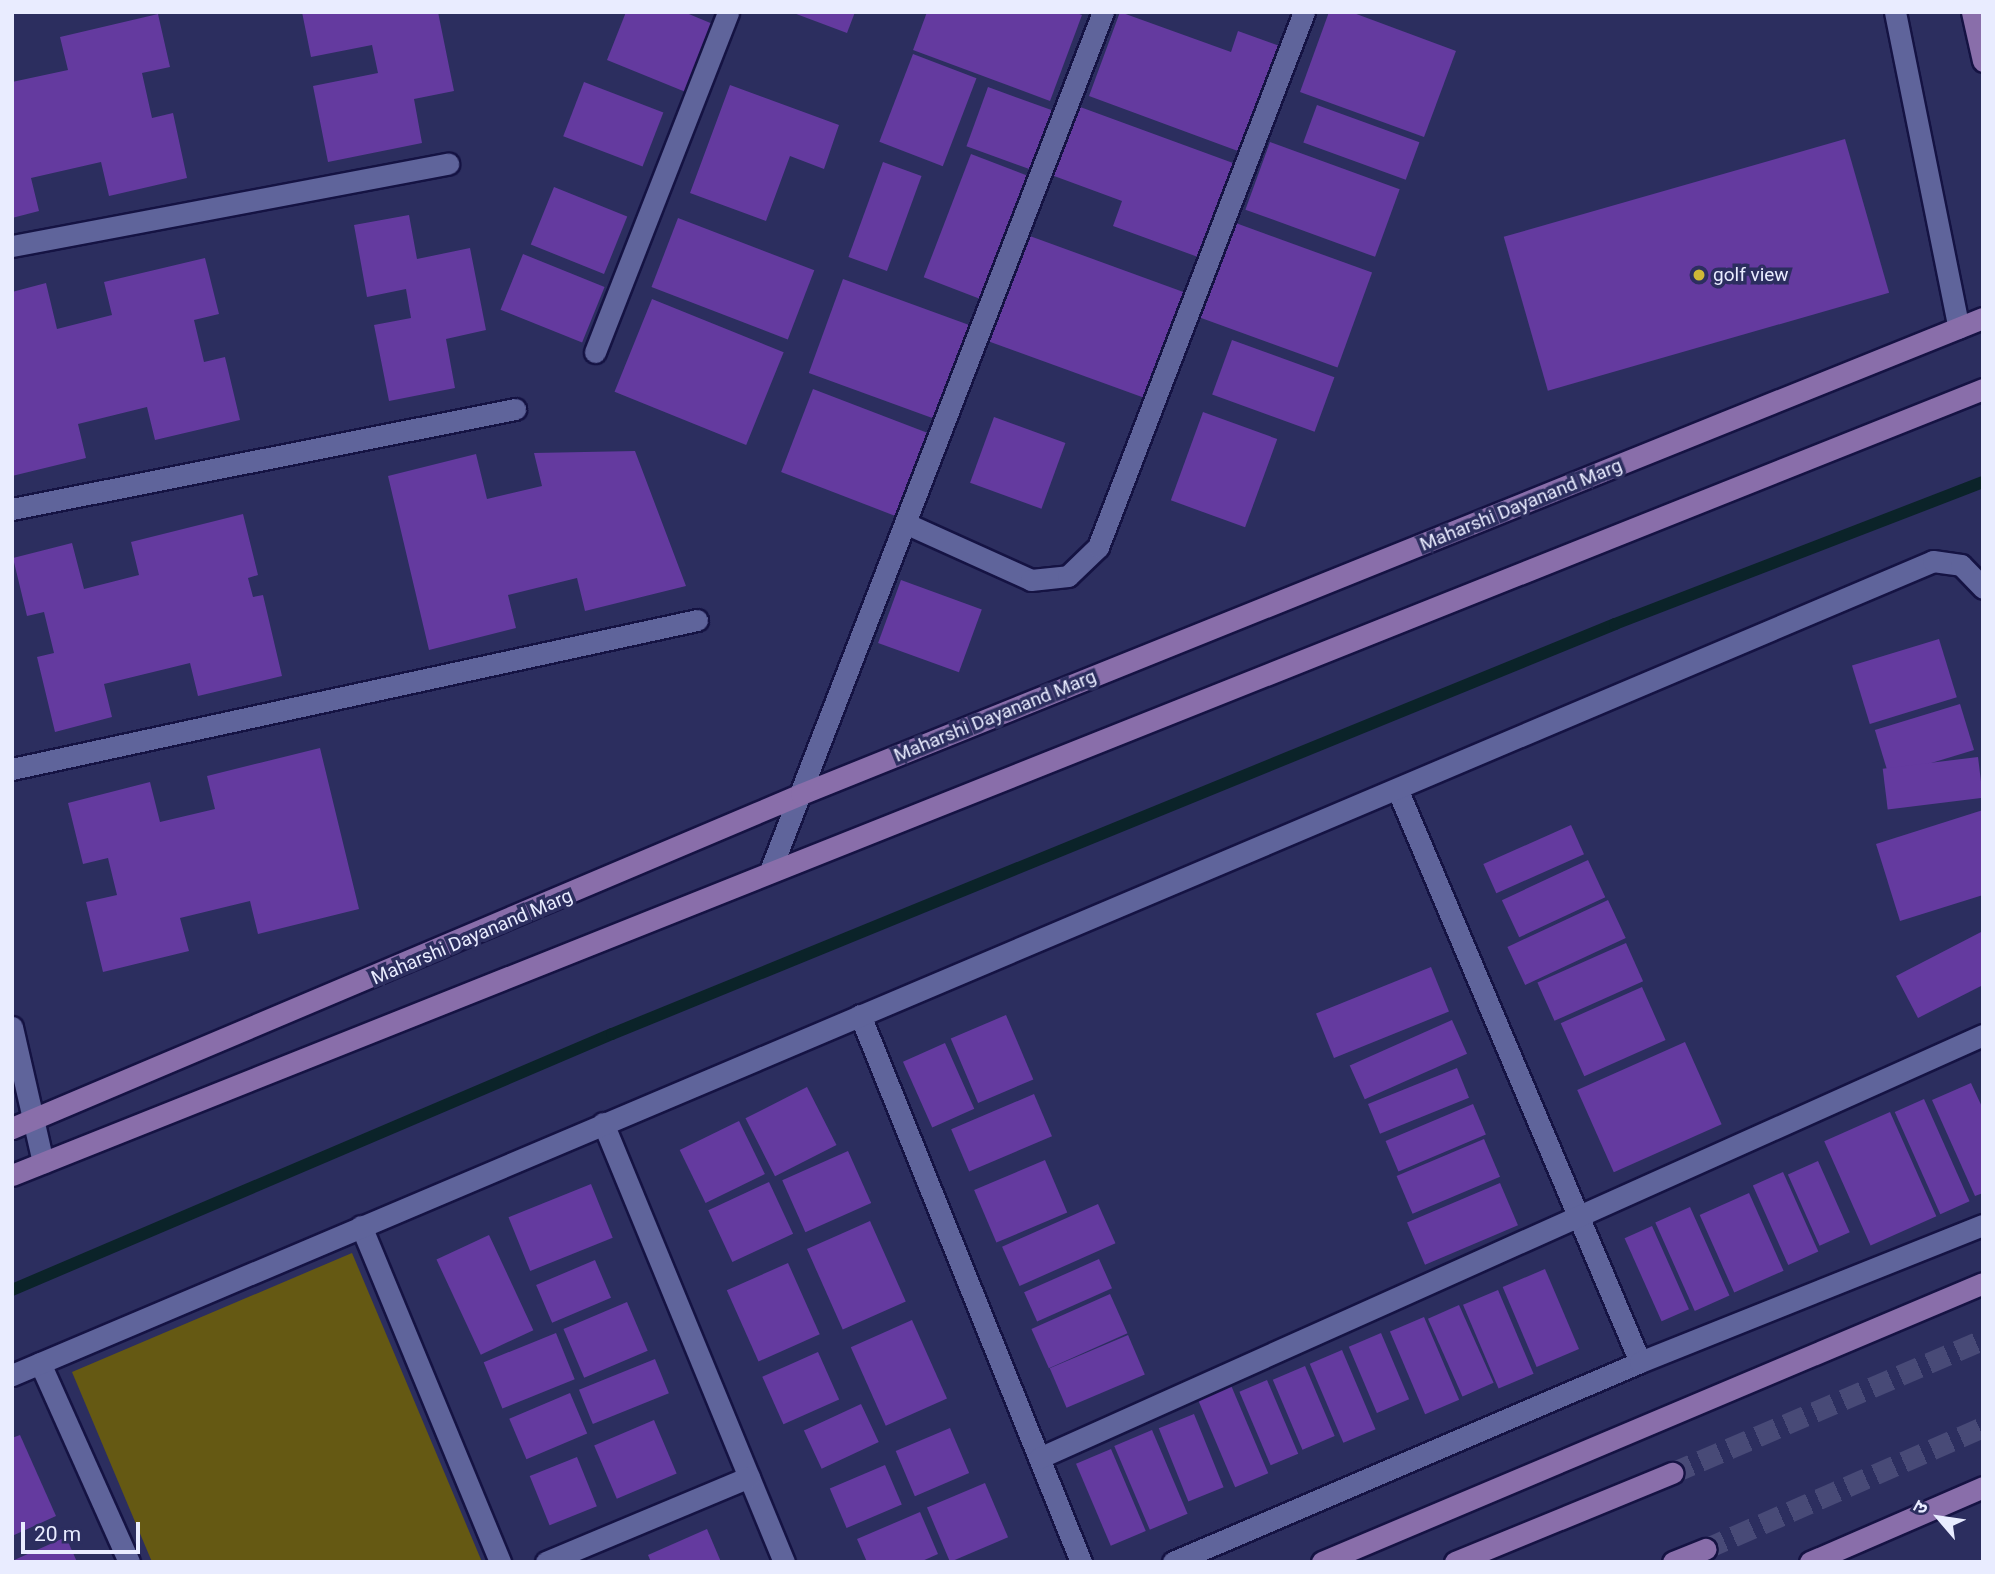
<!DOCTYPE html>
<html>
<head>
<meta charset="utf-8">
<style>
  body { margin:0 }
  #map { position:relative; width:1995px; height:1574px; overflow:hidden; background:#2c2e5f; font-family:Roboto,"Noto Sans Devanagari",sans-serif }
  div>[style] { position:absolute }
  .green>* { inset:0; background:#655913 }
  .stream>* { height:12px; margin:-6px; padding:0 6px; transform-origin:6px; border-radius:6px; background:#0b2329 }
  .building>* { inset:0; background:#643a9f; transform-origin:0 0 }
  .secondary-tunnel>* { height:21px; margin-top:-10.5px; transform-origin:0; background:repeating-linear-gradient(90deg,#484a77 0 21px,transparent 0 31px) }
  .roads { filter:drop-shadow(2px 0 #151343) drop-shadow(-2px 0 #151343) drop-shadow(0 2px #151343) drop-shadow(0 -2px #151343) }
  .street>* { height:21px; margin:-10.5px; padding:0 10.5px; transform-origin:10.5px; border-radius:10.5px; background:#5f649b }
  .secondary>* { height:21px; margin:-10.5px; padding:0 10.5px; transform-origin:10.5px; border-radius:10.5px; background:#896eaa }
  .dots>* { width:19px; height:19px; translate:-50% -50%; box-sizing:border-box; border:4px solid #2c2e5f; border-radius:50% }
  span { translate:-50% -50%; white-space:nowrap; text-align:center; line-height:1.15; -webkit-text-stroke:7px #2c2e5f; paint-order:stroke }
  .poi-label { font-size:19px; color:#e9ecff }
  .left { translate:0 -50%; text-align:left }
  .street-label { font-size:19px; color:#e9ecff }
  .frame { position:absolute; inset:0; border:14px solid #e9ecff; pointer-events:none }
  .north { position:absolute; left:1904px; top:1483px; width:70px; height:70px; -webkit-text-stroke:5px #2c2e5f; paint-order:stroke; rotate:299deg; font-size:19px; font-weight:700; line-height:28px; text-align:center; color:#e9ecff }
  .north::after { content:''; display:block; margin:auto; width:24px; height:32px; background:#e9ecff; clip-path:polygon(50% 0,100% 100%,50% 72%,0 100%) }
  .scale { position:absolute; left:21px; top:1522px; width:119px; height:32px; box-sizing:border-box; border:4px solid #e9ecff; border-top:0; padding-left:9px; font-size:21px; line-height:24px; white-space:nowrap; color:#e9ecff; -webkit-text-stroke:5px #2c2e5f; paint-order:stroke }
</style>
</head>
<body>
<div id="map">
  <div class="green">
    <i style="clip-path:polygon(352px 1253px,482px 1562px,152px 1562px,72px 1372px)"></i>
  </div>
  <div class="stream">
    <i style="left:12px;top:1290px;width:652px;rotate:-23.11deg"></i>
    <i style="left:612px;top:1034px;width:1084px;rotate:-22.23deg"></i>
    <i style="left:1615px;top:624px;width:394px;rotate:-21.1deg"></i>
  </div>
  <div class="building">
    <i style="clip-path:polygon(302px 12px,438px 12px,454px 91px,414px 99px,422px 143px,328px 162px,313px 86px,378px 73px,372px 45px,311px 57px)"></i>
    <i style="clip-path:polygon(626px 12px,684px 12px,720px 27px,693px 95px,607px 60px)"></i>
    <i style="clip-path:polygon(791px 12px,855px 12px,847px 33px)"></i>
    <i style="clip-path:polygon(927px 12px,1074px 12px,1082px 15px,1050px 101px,913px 50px)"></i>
    <i style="clip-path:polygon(1120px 12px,1231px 52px,1238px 31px,1285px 48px,1246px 154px,1089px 96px)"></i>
    <i style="clip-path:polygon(1329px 12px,1351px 12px,1456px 51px,1424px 137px,1300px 92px)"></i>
    <i style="clip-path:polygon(158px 14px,170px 67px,142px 73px,152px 118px,173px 113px,187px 178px,109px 196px,101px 162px,31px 178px,39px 211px,12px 218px,12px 82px,68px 70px,60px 37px)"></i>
    <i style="left:913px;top:54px;width:68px;height:94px;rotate:21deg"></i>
    <i style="left:584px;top:82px;width:85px;height:58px;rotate:21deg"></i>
    <i style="clip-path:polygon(730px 85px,839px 125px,824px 169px,790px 156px,766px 221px,690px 193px)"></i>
    <i style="left:988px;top:87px;width:69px;height:63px;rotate:20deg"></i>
    <i style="clip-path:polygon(1072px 104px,1233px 163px,1198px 257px,1113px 226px,1122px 201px,1046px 173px)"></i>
    <i style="left:1317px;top:105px;width:109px;height:40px;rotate:20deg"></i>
    <i style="left:1845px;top:139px;width:160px;height:355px;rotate:74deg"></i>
    <i style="left:1270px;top:142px;width:138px;height:72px;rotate:20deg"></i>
    <i style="left:971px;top:154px;width:62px;height:132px;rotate:21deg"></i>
    <i style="left:883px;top:162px;width:41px;height:101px;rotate:20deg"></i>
    <i style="left:554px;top:187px;width:79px;height:62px;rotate:22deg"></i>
    <i style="clip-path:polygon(409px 215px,417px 259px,470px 248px,486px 330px,446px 339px,455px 388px,389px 401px,374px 325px,411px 318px,406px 289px,367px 297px,354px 225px)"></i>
    <i style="left:678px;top:218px;width:146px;height:74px;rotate:21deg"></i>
    <i style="left:1233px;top:222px;width:148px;height:101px;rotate:20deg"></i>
    <i style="left:1027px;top:235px;width:173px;height:113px;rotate:20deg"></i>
    <i style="left:523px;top:254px;width:88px;height:60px;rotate:22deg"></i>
    <i style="clip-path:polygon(205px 258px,219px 314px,194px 320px,204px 362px,225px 357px,240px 420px,155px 440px,147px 407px,78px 424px,86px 458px,12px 476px,12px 292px,46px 283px,57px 329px,112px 315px,104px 282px)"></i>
    <i style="left:843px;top:279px;width:135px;height:100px;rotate:20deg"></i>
    <i style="left:652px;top:299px;width:142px;height:100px;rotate:22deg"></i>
    <i style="left:1232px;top:340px;width:109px;height:58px;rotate:20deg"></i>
    <i style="left:813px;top:389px;width:123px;height:89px;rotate:21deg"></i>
    <i style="left:1203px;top:412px;width:79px;height:94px;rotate:20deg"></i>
    <i style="left:994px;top:417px;width:76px;height:70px;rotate:20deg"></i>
    <i style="clip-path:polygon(635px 451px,686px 586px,585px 611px,577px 578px,508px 595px,516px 628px,429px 650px,388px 476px,476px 454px,487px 499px,542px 486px,534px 453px)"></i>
    <i style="clip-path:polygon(243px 514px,258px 575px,248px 578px,253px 597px,263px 595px,282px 676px,198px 696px,190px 663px,104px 684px,112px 717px,55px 732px,37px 657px,54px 653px,44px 612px,27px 616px,13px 558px,72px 543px,84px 589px,139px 575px,131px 542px)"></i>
    <i style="left:901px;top:580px;width:86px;height:67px;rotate:20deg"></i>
    <i style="left:1939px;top:639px;width:61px;height:91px;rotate:73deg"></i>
    <i style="left:1960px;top:704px;width:48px;height:89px;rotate:73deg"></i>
    <i style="clip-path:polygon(320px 748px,359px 909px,258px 934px,250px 901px,180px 918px,189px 951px,103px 972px,86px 902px,117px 895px,108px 858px,83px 864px,68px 803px,150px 782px,160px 822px,215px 809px,207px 776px)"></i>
    <i style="left:1978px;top:757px;width:41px;height:96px;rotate:83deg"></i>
    <i style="clip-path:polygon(1983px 810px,1983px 895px,1900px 921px,1876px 844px)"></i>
    <i style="left:1571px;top:825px;width:32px;height:96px;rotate:66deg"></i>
    <i style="left:1588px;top:860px;width:41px;height:95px;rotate:65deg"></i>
    <i style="left:1608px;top:900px;width:42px;height:111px;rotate:65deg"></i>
    <i style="clip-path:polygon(1983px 931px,1983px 985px,1918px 1018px,1896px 976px)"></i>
    <i style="left:1626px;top:943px;width:42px;height:97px;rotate:66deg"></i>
    <i style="left:1431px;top:967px;width:48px;height:124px;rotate:68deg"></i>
    <i style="left:1642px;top:987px;width:58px;height:89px;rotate:66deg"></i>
    <i style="left:1006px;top:1015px;width:70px;height:60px;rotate:67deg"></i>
    <i style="left:1452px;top:1020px;width:37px;height:112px;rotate:66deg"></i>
    <i style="left:1685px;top:1042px;width:90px;height:118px;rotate:66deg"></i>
    <i style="left:945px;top:1043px;width:72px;height:46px;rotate:66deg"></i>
    <i style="left:1457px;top:1068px;width:32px;height:96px;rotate:68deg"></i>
    <i style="clip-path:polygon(1971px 1083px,1983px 1109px,1983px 1193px,1975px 1196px,1932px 1100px)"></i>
    <i style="left:807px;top:1087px;width:65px;height:69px;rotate:63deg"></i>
    <i style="left:1034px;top:1094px;width:46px;height:90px;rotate:67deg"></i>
    <i style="left:1924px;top:1099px;width:112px;height:32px;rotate:66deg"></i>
    <i style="left:1473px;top:1104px;width:33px;height:95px;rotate:67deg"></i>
    <i style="left:1890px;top:1112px;width:114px;height:72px;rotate:66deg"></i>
    <i style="left:739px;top:1121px;width:59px;height:66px;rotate:64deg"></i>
    <i style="left:1484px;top:1139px;width:41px;height:95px;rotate:67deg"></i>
    <i style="left:848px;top:1151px;width:57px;height:72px;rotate:66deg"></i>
    <i style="left:1045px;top:1160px;width:57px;height:77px;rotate:67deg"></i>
    <i style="left:1818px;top:1161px;width:78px;height:33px;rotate:66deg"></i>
    <i style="left:1783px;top:1172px;width:87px;height:33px;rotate:66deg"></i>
    <i style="left:769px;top:1182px;width:57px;height:67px;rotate:65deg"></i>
    <i style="left:1500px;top:1183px;width:46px;height:101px;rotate:67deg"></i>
    <i style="left:591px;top:1184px;width:58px;height:89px;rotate:68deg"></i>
    <i style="left:1749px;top:1193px;width:85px;height:54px;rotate:66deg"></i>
    <i style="left:1098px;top:1204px;width:43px;height:105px;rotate:66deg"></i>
    <i style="left:1690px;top:1207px;width:97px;height:38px;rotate:66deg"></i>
    <i style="left:870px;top:1221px;width:88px;height:69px;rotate:66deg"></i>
    <i style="left:1652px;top:1226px;width:91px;height:30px;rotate:66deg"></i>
    <i style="left:489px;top:1235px;width:105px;height:58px;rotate:65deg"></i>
    <i style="left:1099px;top:1259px;width:32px;height:82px;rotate:66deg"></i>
    <i style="left:595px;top:1260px;width:41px;height:64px;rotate:67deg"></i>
    <i style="left:788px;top:1263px;width:78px;height:67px;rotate:66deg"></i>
    <i style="left:1545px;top:1269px;width:87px;height:46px;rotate:67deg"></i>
    <i style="left:1498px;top:1290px;width:91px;height:38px;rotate:67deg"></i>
    <i style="left:1110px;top:1294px;width:43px;height:86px;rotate:66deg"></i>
    <i style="left:627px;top:1302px;width:53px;height:69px;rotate:67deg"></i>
    <i style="left:1459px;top:1305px;width:85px;height:34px;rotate:66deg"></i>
    <i style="left:1424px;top:1317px;width:90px;height:37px;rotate:67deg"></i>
    <i style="left:912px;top:1320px;width:86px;height:67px;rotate:66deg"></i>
    <i style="left:556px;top:1333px;width:50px;height:78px;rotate:68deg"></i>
    <i style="left:1381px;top:1333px;width:72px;height:35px;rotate:67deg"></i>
    <i style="left:1128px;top:1335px;width:43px;height:85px;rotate:67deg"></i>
    <i style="left:1342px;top:1350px;width:86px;height:35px;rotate:67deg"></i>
    <i style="left:818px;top:1352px;width:52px;height:61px;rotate:66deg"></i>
    <i style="left:655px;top:1359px;width:37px;height:82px;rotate:68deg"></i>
    <i style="left:1305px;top:1366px;width:76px;height:35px;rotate:67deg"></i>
    <i style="left:1267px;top:1380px;width:80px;height:30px;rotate:67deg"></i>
    <i style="left:1230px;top:1383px;width:98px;height:36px;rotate:67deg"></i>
    <i style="left:570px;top:1393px;width:44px;height:66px;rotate:67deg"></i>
    <i style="left:861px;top:1404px;width:42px;height:63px;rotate:65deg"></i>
    <i style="left:1194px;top:1414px;width:79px;height:38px;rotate:68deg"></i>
    <i style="left:654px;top:1420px;width:58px;height:65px;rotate:67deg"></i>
    <i style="left:950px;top:1428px;width:49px;height:59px;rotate:67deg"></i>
    <i style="left:1152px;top:1430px;width:91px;height:41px;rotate:67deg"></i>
    <i style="clip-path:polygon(20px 1435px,56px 1516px,12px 1536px,12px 1438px)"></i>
    <i style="left:1111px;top:1449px;width:89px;height:38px;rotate:67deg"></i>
    <i style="left:577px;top:1457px;width:53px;height:51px;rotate:68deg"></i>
    <i style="left:885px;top:1465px;width:43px;height:60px;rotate:67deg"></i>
    <i style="left:985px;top:1483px;width:59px;height:63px;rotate:67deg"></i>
    <i style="clip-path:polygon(920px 1512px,938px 1554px,920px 1562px,867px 1562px,857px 1539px)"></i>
    <i style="clip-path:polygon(707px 1529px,721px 1562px,651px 1562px,648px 1555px)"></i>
    <i style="clip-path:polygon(66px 1537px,77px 1562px,12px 1562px,12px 1561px)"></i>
  </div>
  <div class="secondary-tunnel">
    <i style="left:1672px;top:1473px;width:338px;rotate:-23.2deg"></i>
    <i style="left:1705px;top:1549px;width:304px;rotate:-23.7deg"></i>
  </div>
  <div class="roads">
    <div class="street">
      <i style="left:1895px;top:12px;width:322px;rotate:78.6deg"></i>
      <i style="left:12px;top:246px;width:444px;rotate:-10.7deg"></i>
      <i style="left:595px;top:352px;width:365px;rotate:-68.6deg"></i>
      <i style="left:12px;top:509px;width:513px;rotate:-11.24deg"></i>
      <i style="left:905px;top:523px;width:138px;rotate:24.3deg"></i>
      <i style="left:1031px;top:580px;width:37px;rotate:-6deg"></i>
      <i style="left:1068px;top:576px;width:42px;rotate:-44deg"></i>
      <i style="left:1098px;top:547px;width:573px;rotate:-68.94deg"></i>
      <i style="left:12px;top:769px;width:701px;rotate:-12.27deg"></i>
      <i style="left:1398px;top:791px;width:620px;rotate:67.03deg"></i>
      <i style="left:770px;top:871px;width:921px;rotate:-68.81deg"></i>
      <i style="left:860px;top:1015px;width:590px;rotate:68deg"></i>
      <i style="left:12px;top:1027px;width:139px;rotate:77.1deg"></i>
      <i style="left:603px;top:1123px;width:475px;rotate:67.6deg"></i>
      <i style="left:361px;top:1226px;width:364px;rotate:67.5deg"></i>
      <i style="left:40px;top:1363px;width:218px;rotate:65.9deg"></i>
      <i style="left:12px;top:1375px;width:2086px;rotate:-22.96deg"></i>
      <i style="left:1933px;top:561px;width:28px;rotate:8deg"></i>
      <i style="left:1961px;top:565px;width:32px;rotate:46deg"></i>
      <i style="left:1039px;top:1458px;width:1034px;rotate:-24.14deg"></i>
      <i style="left:546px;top:1562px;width:220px;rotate:-22.7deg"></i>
      <i style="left:1173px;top:1562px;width:508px;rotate:-23.18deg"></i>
      <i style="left:1640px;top:1362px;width:369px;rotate:-21.8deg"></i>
    </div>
    <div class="secondary">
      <i style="left:1972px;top:12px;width:50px;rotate:77.3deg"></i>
      <i style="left:12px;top:1128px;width:857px;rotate:-22.94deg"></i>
      <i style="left:801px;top:794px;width:1274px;rotate:-21.94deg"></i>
      <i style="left:12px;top:1175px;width:2122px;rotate:-21.74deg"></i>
      <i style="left:1322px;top:1562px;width:717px;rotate:-22.88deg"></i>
      <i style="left:1455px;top:1562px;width:235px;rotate:-22.3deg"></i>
      <i style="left:1673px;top:1562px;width:35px;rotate:-22deg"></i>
      <i style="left:1810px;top:1562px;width:189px;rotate:-23.4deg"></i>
    </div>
  </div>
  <div class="dots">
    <i style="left:1699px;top:275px;background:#cfb837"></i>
  </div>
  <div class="poi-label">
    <span class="left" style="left:1713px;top:275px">golf view</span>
  </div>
  <div class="street-label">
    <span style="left:1521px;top:505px;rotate:-22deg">Maharshi Dayanand Marg</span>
    <span style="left:995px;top:716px;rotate:-22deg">Maharshi Dayanand Marg</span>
    <span style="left:472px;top:937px;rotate:-23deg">Maharshi Dayanand Marg</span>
  </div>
  <div class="frame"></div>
  <div class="north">उ</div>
  <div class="scale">20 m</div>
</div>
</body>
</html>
